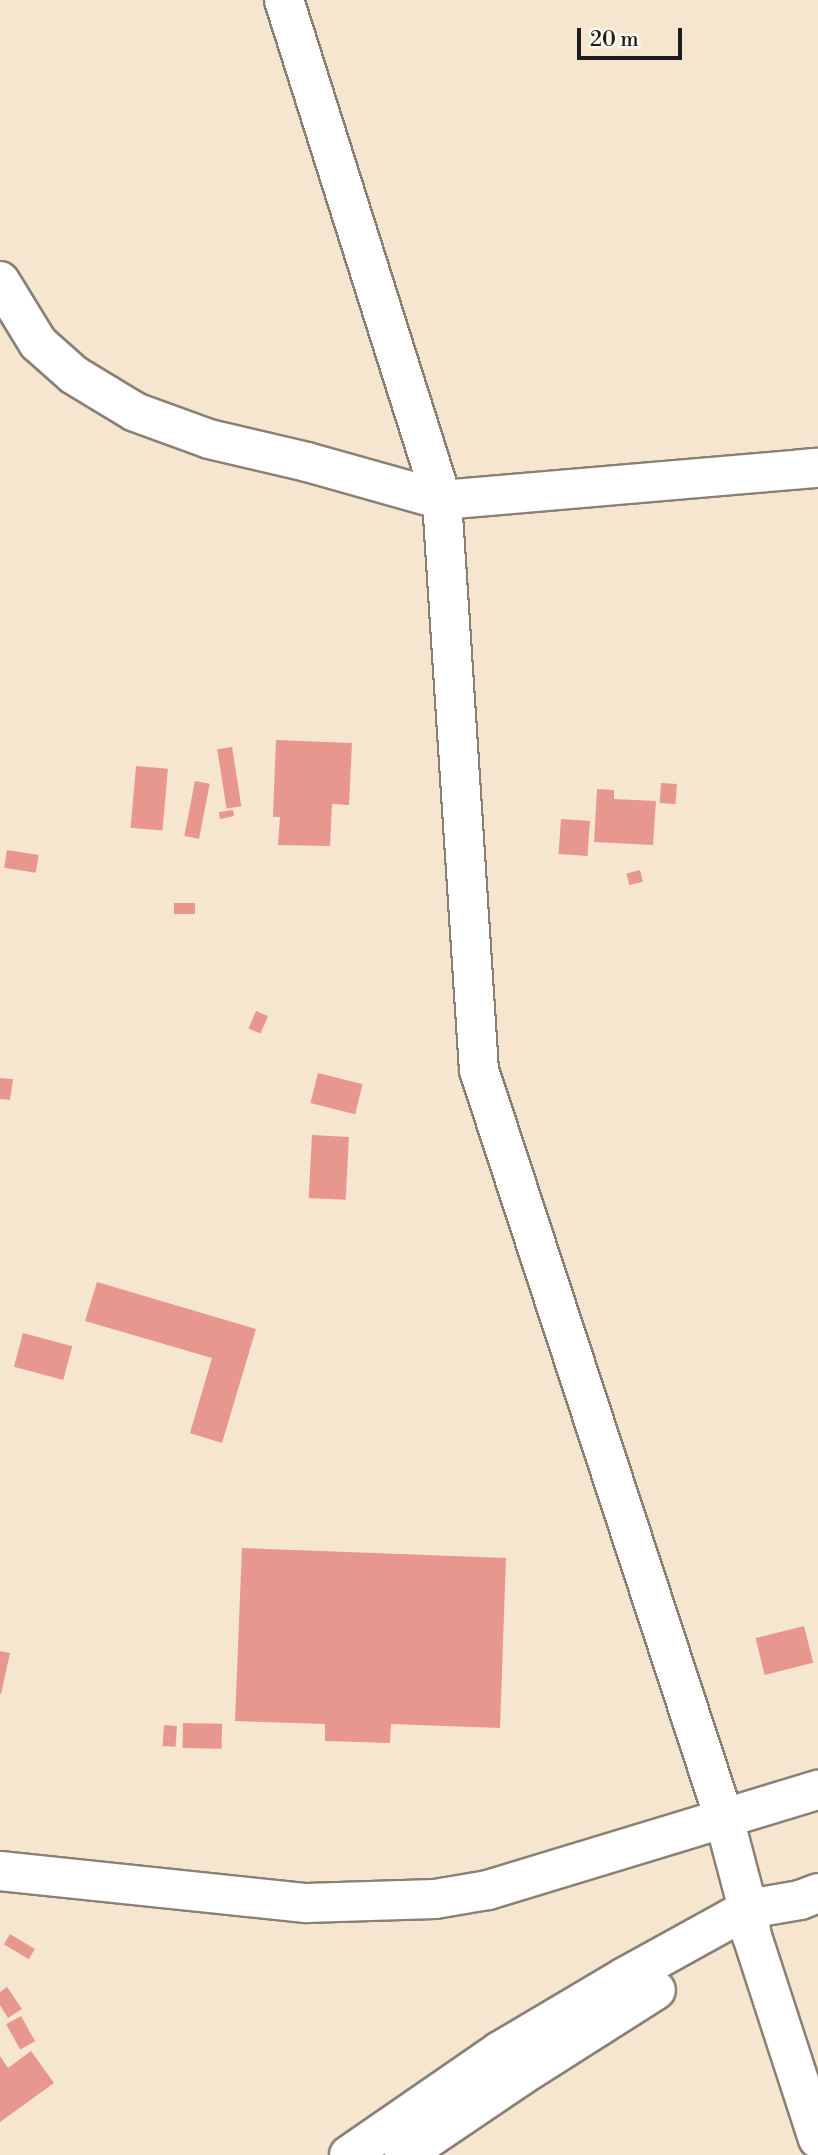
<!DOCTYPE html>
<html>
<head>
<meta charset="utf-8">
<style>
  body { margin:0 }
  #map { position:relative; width:818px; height:2155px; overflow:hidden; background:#f6e6cf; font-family:"Libre Bodoni",serif }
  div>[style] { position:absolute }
  .building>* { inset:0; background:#e8978e; transform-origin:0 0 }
  .roads { filter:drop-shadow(2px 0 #898176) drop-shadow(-2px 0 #898176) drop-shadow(0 2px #898176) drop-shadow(0 -2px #898176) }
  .minor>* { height:38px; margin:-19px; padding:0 19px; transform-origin:19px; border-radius:19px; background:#fff }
  .major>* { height:38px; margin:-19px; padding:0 19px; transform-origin:19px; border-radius:19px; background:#fff }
  .highway>* { height:38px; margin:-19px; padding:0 19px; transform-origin:19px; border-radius:19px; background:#fff }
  span { translate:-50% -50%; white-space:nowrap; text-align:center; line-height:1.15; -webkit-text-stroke:6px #fbf7ec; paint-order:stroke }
  .scale { position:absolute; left:577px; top:28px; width:105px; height:32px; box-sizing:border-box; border:4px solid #1c1c1c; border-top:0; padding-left:9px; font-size:21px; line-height:24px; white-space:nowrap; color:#1c1c1c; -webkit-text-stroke:5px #fbf7ec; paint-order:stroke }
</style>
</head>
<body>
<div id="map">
  <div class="building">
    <i style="clip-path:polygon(276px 740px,352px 743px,349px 805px,332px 804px,330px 846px,278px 845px,280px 817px,273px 817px)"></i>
    <i style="left:232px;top:747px;width:60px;height:15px;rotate:81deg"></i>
    <i style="left:136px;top:766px;width:32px;height:62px;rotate:5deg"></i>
    <i style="left:195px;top:781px;width:15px;height:56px;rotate:11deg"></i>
    <i style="left:661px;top:783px;width:16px;height:20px;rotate:4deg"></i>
    <i style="clip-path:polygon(597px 789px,614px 790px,614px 799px,656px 801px,653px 845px,594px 842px)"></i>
    <i style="clip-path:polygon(233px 810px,234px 816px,220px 819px,219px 812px)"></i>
    <i style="left:561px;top:819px;width:29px;height:35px;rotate:4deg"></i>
    <i style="left:7px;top:850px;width:32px;height:18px;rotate:9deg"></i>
    <i style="left:640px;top:870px;width:12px;height:14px;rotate:76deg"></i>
    <i style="left:174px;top:903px;width:21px;height:11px"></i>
    <i style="left:256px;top:1011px;width:13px;height:19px;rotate:23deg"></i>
    <i style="left:318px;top:1073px;width:46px;height:31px;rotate:14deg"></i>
    <i style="clip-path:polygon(0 1078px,13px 1079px,10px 1100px,0 1099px)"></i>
    <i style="left:312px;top:1135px;width:37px;height:63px;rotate:3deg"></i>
    <i style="clip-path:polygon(97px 1282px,256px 1329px,222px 1443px,190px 1433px,212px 1358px,85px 1321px)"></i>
    <i style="left:23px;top:1333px;width:51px;height:35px;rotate:15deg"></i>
    <i style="clip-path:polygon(242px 1548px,506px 1558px,500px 1728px,391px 1724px,390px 1743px,325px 1741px,325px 1724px,235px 1721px)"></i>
    <i style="left:804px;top:1626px;width:38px;height:50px;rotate:76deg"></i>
    <i style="clip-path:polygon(0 1651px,10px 1653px,1px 1694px,0 1694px)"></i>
    <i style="left:183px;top:1723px;width:39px;height:25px;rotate:1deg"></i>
    <i style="left:164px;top:1725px;width:13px;height:21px;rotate:4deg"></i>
    <i style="left:10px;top:1934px;width:29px;height:12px;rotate:31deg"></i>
    <i style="clip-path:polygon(7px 1987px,22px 2009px,8px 2018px,0 2005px,0 1992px)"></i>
    <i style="left:21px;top:2016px;width:29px;height:17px;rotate:61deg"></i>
    <i style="clip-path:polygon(31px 2051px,54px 2083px,0 2122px,0 2056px,8px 2068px)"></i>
  </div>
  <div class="roads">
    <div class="minor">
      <i style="left:284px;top:0;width:524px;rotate:72.46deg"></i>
      <i style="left:442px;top:500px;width:571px;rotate:86.29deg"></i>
      <i style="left:479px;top:1070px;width:787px;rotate:71.86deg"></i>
      <i style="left:724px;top:1818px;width:94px;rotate:75.2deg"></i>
      <i style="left:0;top:281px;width:73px;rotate:58.5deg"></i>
      <i style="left:38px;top:343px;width:48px;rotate:41.6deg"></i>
      <i style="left:74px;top:375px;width:71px;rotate:31.2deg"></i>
      <i style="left:135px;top:412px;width:79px;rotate:20deg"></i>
      <i style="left:209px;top:439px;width:101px;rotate:13.2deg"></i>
      <i style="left:307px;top:462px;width:140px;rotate:15.7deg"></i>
      <i style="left:442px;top:500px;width:377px;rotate:-4.9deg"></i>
      <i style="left:0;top:1871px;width:308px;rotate:6deg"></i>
      <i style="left:306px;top:1903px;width:129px;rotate:-1.8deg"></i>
      <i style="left:435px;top:1899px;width:54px;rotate:-9.6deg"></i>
      <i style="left:488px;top:1890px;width:345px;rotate:-16.9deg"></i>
    </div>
    <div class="major">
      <i style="left:748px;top:1909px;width:27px;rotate:82deg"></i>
      <i style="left:752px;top:1936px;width:213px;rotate:72deg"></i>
    </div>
    <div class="highway">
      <i style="left:349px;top:2155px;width:183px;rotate:-34.6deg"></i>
      <i style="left:500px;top:2051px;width:143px;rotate:-30.7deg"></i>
      <i style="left:623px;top:1978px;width:143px;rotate:-28.9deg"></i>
      <i style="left:748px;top:1909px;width:53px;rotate:-9.8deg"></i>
      <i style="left:800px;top:1900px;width:19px;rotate:-21deg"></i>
      <i style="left:404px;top:2155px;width:139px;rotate:-34.1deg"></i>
      <i style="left:519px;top:2077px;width:162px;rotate:-32.4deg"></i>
    </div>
  </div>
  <div class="scale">20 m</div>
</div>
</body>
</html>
